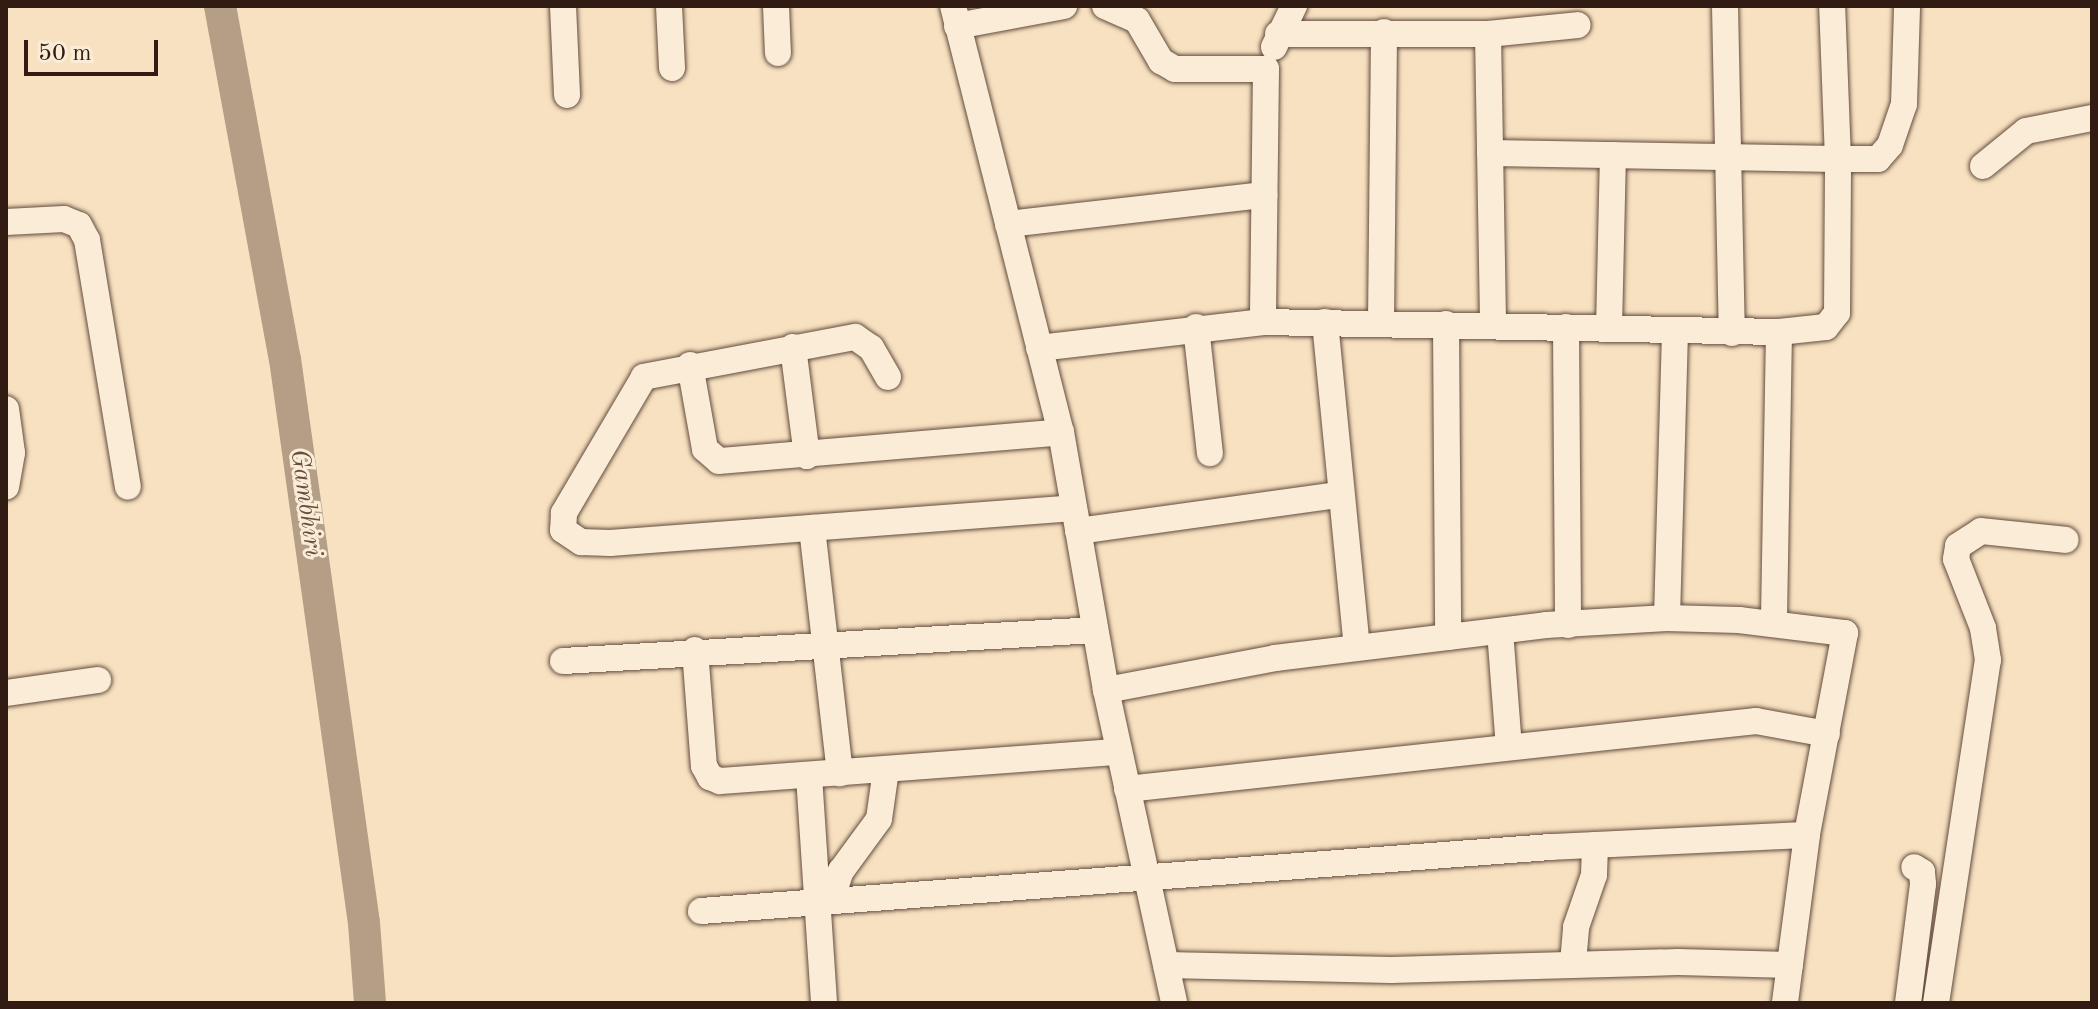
<!DOCTYPE html>
<html>
<head>
<meta charset="utf-8">
<style>
	body { margin:0 }
	#map { position:relative; width:2098px; height:1009px; overflow:hidden; background:#f7e1c0; font-family:"Old Standard TT",serif }
	div>[style] { position:absolute }
	.river>* { height:32px; margin:-16px; padding:0 16px; transform-origin:16px; border-radius:16px; background:#b49e85 }
	.roads { filter:drop-shadow(0 0 2px #634c3e) drop-shadow(0 0 2px #634c3e) }
	.minor>* { height:26px; margin:-13px; padding:0 13px; transform-origin:13px; border-radius:13px; background:#faecd6 }
	span { translate:-50% -50%; white-space:nowrap; text-align:center; line-height:1.15; -webkit-text-stroke:6px #faecd6; paint-order:stroke }
	.water-label { font-size:26px; color:#664f40; font-style:italic }
	.frame { position:absolute; inset:0; border:8px solid #321b12; pointer-events:none }
	.scale { position:absolute; left:24px; top:40px; width:134px; height:36px; box-sizing:border-box; border:4px solid #321b12; border-top:0; padding-left:10px; font-size:24px; line-height:28px; white-space:nowrap; color:#321b12; -webkit-text-stroke:6px #faecd6; paint-order:stroke }
</style>
</head>
<body>
<div id="map">
	<div class="river">
		<div style="left:220px;top:6px;width:359px;rotate:79.6deg"></div>
		<div style="left:285px;top:359px;width:570px;rotate:82.03deg"></div>
		<div style="left:364px;top:923px;width:80px;rotate:85.7deg"></div>
	</div>
	<div class="roads">
		<div class="minor">
			<div style="left:563px;top:6px;width:89px;rotate:87.4deg"></div>
			<div style="left:669px;top:6px;width:62px;rotate:87.2deg"></div>
			<div style="left:776px;top:6px;width:47px;rotate:87.6deg"></div>
			<div style="left:953px;top:6px;width:439px;rotate:75.8deg"></div>
			<div style="left:1061px;top:432px;width:262px;rotate:80.1deg"></div>
			<div style="left:1106px;top:690px;width:320px;rotate:77.7deg"></div>
			<div style="left:1105px;top:6px;width:35px;rotate:24deg"></div>
			<div style="left:1137px;top:20px;width:48px;rotate:59.7deg"></div>
			<div style="left:1161px;top:61px;width:16px;rotate:30deg"></div>
			<div style="left:1175px;top:69px;width:91px"></div>
			<div style="left:1266px;top:69px;width:253px;rotate:90.7deg"></div>
			<div style="left:1263px;top:322px;width:516px;rotate:1.11deg"></div>
			<div style="left:1779px;top:332px;width:292px;rotate:91deg"></div>
			<div style="left:1725px;top:6px;width:327px;rotate:88.8deg"></div>
			<div style="left:957px;top:26px;width:109px;rotate:-10.6deg"></div>
			<div style="left:1278px;top:34px;width:210px"></div>
			<div style="left:1488px;top:34px;width:90px;rotate:-5.7deg"></div>
			<div style="left:1488px;top:34px;width:291px;rotate:89deg"></div>
			<div style="left:1274px;top:47px;width:46px;rotate:-64deg"></div>
			<div style="left:1490px;top:153px;width:348px;rotate:1deg"></div>
			<div style="left:1838px;top:159px;width:153px;rotate:-92.2deg"></div>
			<div style="left:1983px;top:166px;width:55px;rotate:-39.1deg"></div>
			<div style="left:2026px;top:131px;width:67px;rotate:-11.1deg"></div>
			<div style="left:6px;top:222px;width:58px;rotate:-3deg"></div>
			<div style="left:64px;top:219px;width:16px;rotate:22deg"></div>
			<div style="left:79px;top:225px;width:17px;rotate:62deg"></div>
			<div style="left:87px;top:240px;width:250px;rotate:80.6deg"></div>
			<div style="left:1008px;top:224px;width:258px;rotate:-6.5deg"></div>
			<div style="left:1325px;top:322px;width:327px;rotate:84.4deg"></div>
			<div style="left:1381px;top:322px;width:290px;rotate:-89.4deg"></div>
			<div style="left:1446px;top:324px;width:313px;rotate:89.6deg"></div>
			<div style="left:1196px;top:327px;width:127px;rotate:83.7deg"></div>
			<div style="left:1566px;top:327px;width:298px;rotate:89.6deg"></div>
			<div style="left:1609px;top:329px;width:174px;rotate:-88.7deg"></div>
			<div style="left:1779px;top:332px;width:47px;rotate:-6.1deg"></div>
			<div style="left:1826px;top:327px;width:18px;rotate:-52deg"></div>
			<div style="left:1837px;top:313px;width:154px;rotate:-89.6deg"></div>
			<div style="left:1838px;top:159px;width:40px"></div>
			<div style="left:1878px;top:159px;width:18px;rotate:-49deg"></div>
			<div style="left:1890px;top:145px;width:43px;rotate:-71.1deg"></div>
			<div style="left:1904px;top:104px;width:98px;rotate:-88.2deg"></div>
			<div style="left:793px;top:347px;width:110px;rotate:82.7deg"></div>
			<div style="left:1039px;top:348px;width:226px;rotate:-6.6deg"></div>
			<div style="left:690px;top:365px;width:85px;rotate:79.9deg"></div>
			<div style="left:705px;top:449px;width:18px;rotate:41deg"></div>
			<div style="left:719px;top:461px;width:343px;rotate:-4.8deg"></div>
			<div style="left:888px;top:377px;width:34px;rotate:-120deg"></div>
			<div style="left:871px;top:348px;width:19px;rotate:-145deg"></div>
			<div style="left:855px;top:337px;width:215px;rotate:169.3deg"></div>
			<div style="left:644px;top:377px;width:158px;rotate:120.5deg"></div>
			<div style="left:564px;top:513px;width:17px;rotate:93deg"></div>
			<div style="left:563px;top:530px;width:22px;rotate:34deg"></div>
			<div style="left:581px;top:542px;width:29px;rotate:2deg"></div>
			<div style="left:610px;top:543px;width:465px;rotate:-4.3deg"></div>
			<div style="left:6px;top:409px;width:44px;rotate:82.2deg"></div>
			<div style="left:12px;top:453px;width:34px;rotate:100deg"></div>
			<div style="left:812px;top:528px;width:247px;rotate:83.5deg"></div>
			<div style="left:1078px;top:531px;width:263px;rotate:-7.9deg"></div>
			<div style="left:1667px;top:618px;width:287px;rotate:-88.4deg"></div>
			<div style="left:1500px;top:631px;width:116px;rotate:85.6deg"></div>
			<div style="left:695px;top:650px;width:116px;rotate:85.6deg"></div>
			<div style="left:704px;top:766px;width:13px;rotate:61deg"></div>
			<div style="left:710px;top:777px;width:11px;rotate:22deg"></div>
			<div style="left:720px;top:781px;width:400px;rotate:-4.2deg"></div>
			<div style="left:563px;top:661px;width:533px;rotate:-3.33deg"></div>
			<div style="left:1106px;top:690px;width:172px;rotate:-10.7deg"></div>
			<div style="left:1275px;top:658px;width:273px;rotate:-6.9deg"></div>
			<div style="left:1546px;top:625px;width:121px;rotate:-3.3deg"></div>
			<div style="left:1667px;top:618px;width:72px;rotate:1.6deg"></div>
			<div style="left:1739px;top:620px;width:107px;rotate:7deg"></div>
			<div style="left:1845px;top:633px;width:206px;rotate:100.7deg"></div>
			<div style="left:1807px;top:835px;width:169px;rotate:97.5deg"></div>
			<div style="left:6px;top:693px;width:93px;rotate:-8deg"></div>
			<div style="left:809px;top:776px;width:227px;rotate:86.2deg"></div>
			<div style="left:1127px;top:789px;width:633px;rotate:-6.17deg"></div>
			<div style="left:1756px;top:721px;width:72px;rotate:10.4deg"></div>
			<div style="left:831px;top:901px;width:32px;rotate:-72deg"></div>
			<div style="left:841px;top:871px;width:64px;rotate:-53.8deg"></div>
			<div style="left:879px;top:819px;width:49px;rotate:-81.9deg"></div>
			<div style="left:701px;top:911px;width:852px;rotate:-4.31deg"></div>
			<div style="left:1551px;top:847px;width:256px;rotate:-2.7deg"></div>
			<div style="left:1573px;top:963px;width:36px;rotate:-85deg"></div>
			<div style="left:1576px;top:927px;width:55px;rotate:-70.9deg"></div>
			<div style="left:1594px;top:875px;width:30px;rotate:-88deg"></div>
			<div style="left:1166px;top:965px;width:225px;rotate:1.3deg"></div>
			<div style="left:1391px;top:970px;width:287px;rotate:-1.6deg"></div>
			<div style="left:1678px;top:962px;width:112px;rotate:1.5deg"></div>
			<div style="left:1908px;top:1003px;width:120px;rotate:-82.8deg"></div>
			<div style="left:1923px;top:884px;width:12px;rotate:-95deg"></div>
			<div style="left:1922px;top:872px;width:9px;rotate:-148deg"></div>
			<div style="left:1936px;top:1003px;width:347px;rotate:-81.4deg"></div>
			<div style="left:1988px;top:660px;width:32px;rotate:-99deg"></div>
			<div style="left:1983px;top:628px;width:74px;rotate:-111.4deg"></div>
			<div style="left:1956px;top:559px;width:13px;rotate:-81deg"></div>
			<div style="left:1958px;top:546px;width:27px;rotate:-33deg"></div>
			<div style="left:1981px;top:531px;width:85px;rotate:6deg"></div>
		</div>
	</div>
	<div class="water-label">
		<span style="left:305px;top:503px;rotate:82deg">Gambhiri</span>
	</div>
	<div class="frame"></div>
	<div class="scale">50 m</div>
</div>
</body>
</html>
